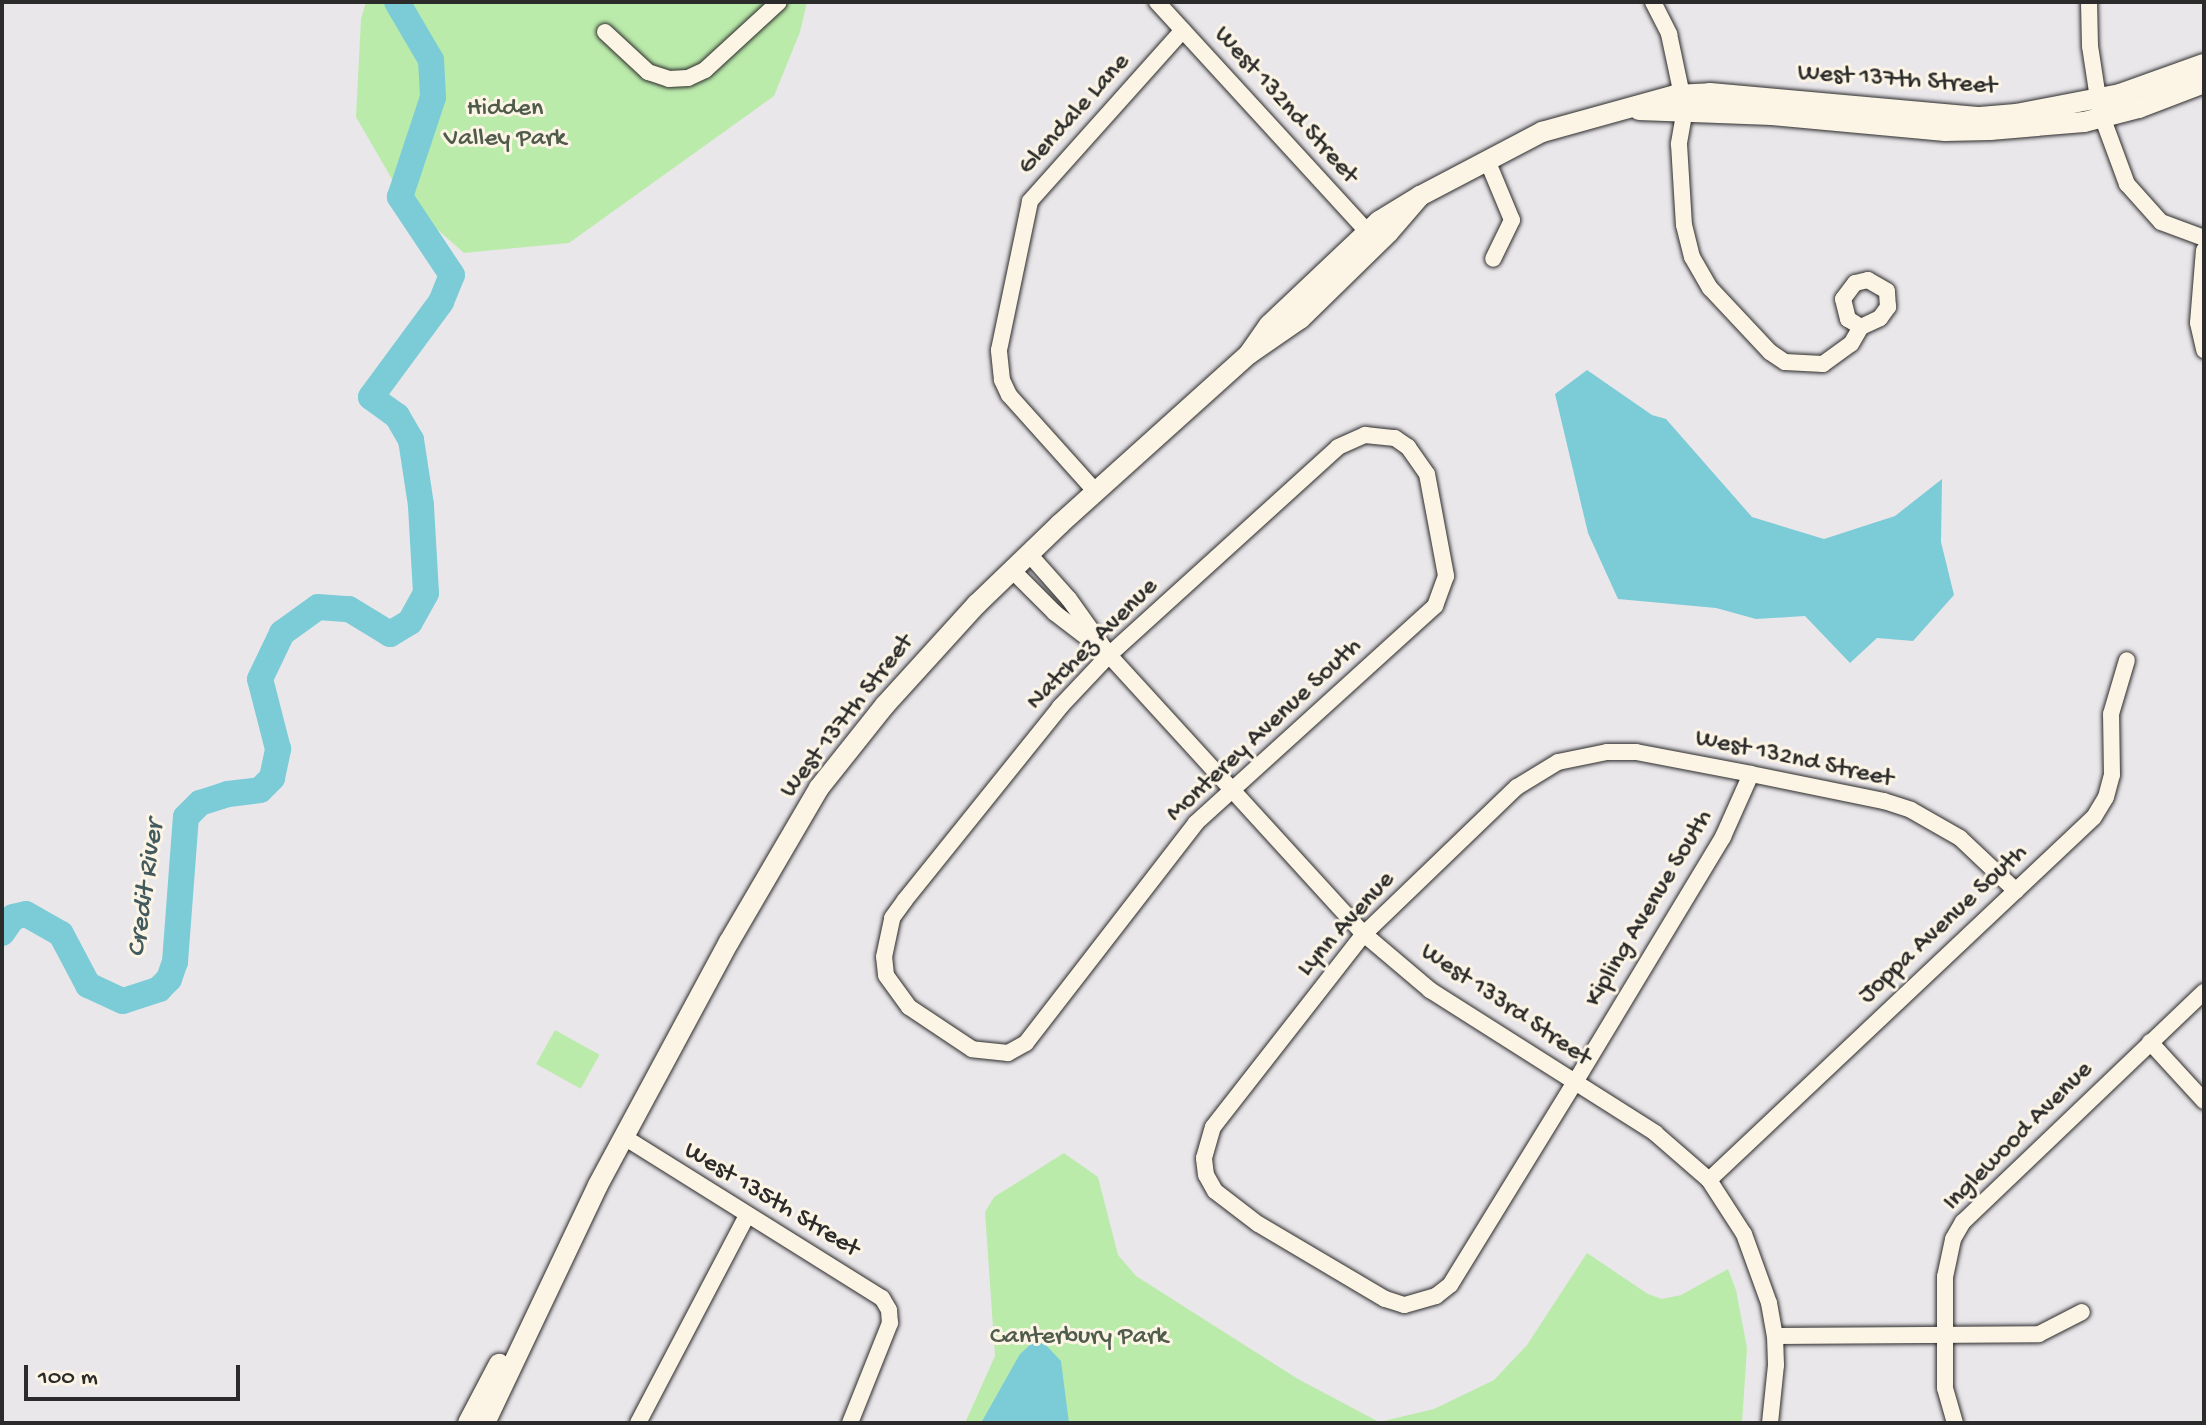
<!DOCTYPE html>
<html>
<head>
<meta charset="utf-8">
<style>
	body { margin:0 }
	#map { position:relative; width:2206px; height:1425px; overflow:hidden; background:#eae7eb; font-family:"Gochi Hand",sans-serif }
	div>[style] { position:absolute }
	.green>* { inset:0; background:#bbebab; transform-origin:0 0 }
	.water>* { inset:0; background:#7cccd7 }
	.river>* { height:26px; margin:-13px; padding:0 13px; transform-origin:13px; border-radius:13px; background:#7cccd7 }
	.roads { filter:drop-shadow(0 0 2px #2b2b2b) drop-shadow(0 0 2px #2b2b2b) }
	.minor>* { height:16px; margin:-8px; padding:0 8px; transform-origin:8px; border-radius:8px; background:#fcf5e5 }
	.major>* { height:20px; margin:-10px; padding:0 10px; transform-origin:10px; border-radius:10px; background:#fcf5e5 }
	span { translate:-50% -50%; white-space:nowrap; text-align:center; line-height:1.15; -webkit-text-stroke:6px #fcf5e5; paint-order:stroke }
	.street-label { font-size:26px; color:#2b2b2b }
	.park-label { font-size:26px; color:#4f5b4b }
	.water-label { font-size:28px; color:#435b5f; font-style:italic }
	.frame { position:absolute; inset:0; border:4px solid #2b2b2b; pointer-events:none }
	.scale { position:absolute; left:24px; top:1365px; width:216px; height:36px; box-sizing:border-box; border:4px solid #2b2b2b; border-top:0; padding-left:10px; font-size:24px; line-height:28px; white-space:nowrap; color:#2b2b2b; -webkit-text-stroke:6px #fcf5e5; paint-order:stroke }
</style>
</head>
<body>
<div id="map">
	<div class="green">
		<div style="clip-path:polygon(366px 2px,807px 2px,800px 32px,774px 96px,569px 243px,464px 253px,404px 200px,356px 117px,361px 19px)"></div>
		<div style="left:555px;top:1030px;width:51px;height:39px;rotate:29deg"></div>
		<div style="clip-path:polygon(1064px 1153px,1098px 1177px,1118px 1255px,1136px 1276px,1298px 1379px,1379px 1422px,1434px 1409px,1494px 1380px,1527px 1345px,1587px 1253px,1648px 1294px,1662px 1299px,1681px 1295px,1728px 1269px,1736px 1290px,1747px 1348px,1742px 1423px,965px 1423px,995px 1356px,985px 1212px,994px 1197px)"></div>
	</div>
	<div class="water">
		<div style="clip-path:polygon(1587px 370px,1652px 415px,1666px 419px,1752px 517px,1824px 539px,1895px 516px,1942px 479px,1941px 542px,1954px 595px,1913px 641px,1877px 638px,1850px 663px,1805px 616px,1756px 619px,1716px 608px,1618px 599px,1588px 533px,1555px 394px)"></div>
		<div style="clip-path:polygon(1042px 1341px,1061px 1361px,1069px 1423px,981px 1423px,1020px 1354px,1032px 1343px)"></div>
	</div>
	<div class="river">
		<div style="left:2px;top:933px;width:19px;rotate:-55deg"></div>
		<div style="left:13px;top:917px;width:13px;rotate:-13deg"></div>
		<div style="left:26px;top:914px;width:40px;rotate:29.7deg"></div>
		<div style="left:61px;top:934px;width:58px;rotate:62.1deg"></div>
		<div style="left:88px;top:985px;width:38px;rotate:25deg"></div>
		<div style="left:123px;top:1001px;width:38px;rotate:-18deg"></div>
		<div style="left:159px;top:989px;width:14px;rotate:-45deg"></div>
		<div style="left:169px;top:979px;width:18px;rotate:-71deg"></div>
		<div style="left:175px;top:962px;width:145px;rotate:-85.7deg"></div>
		<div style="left:186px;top:817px;width:20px;rotate:-45deg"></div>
		<div style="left:200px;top:803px;width:29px;rotate:-18deg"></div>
		<div style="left:228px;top:794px;width:32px;rotate:-7deg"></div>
		<div style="left:260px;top:790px;width:17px;rotate:-45deg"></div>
		<div style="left:272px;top:778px;width:30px;rotate:-78deg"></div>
		<div style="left:278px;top:749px;width:72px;rotate:-104.4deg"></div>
		<div style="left:260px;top:679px;width:51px;rotate:-64.4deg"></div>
		<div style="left:282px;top:633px;width:44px;rotate:-35.8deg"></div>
		<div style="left:318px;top:607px;width:31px;rotate:4deg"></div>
		<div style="left:349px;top:609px;width:48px;rotate:31.4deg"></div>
		<div style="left:390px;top:634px;width:23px;rotate:-31deg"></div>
		<div style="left:410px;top:622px;width:33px;rotate:-61deg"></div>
		<div style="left:426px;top:593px;width:88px;rotate:-93.3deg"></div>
		<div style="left:421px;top:505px;width:66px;rotate:-98.7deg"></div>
		<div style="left:411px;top:440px;width:28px;rotate:-120deg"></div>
		<div style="left:397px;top:416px;width:32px;rotate:-144deg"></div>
		<div style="left:371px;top:397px;width:118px;rotate:-53.6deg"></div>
		<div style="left:441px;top:302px;width:29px;rotate:-68deg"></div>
		<div style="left:452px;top:275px;width:94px;rotate:-123.7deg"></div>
		<div style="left:400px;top:197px;width:105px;rotate:-71.7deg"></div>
		<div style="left:433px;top:97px;width:37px;rotate:-93deg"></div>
		<div style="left:431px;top:60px;width:67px;rotate:-120.4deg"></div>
	</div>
	<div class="roads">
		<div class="minor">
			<div style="left:1157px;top:2px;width:323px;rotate:47.5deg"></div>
			<div style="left:1653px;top:2px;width:36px;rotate:63deg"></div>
			<div style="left:1669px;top:34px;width:77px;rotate:78deg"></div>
			<div style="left:1685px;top:109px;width:36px;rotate:100deg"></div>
			<div style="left:1679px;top:144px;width:81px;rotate:86.5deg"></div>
			<div style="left:1684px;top:225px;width:33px;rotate:76deg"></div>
			<div style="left:1692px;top:257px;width:36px;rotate:60deg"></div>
			<div style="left:1710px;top:288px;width:88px;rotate:46.8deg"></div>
			<div style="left:1770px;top:352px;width:18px;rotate:34deg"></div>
			<div style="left:1785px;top:362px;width:38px;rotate:3deg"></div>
			<div style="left:1823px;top:364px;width:34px;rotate:-36deg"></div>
			<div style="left:1851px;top:344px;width:20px;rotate:-60deg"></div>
			<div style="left:1861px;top:327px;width:21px;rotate:-25deg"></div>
			<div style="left:1880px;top:318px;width:14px;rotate:-54deg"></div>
			<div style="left:1888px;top:307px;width:16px;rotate:-94deg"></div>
			<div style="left:1887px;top:291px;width:22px;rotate:-150deg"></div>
			<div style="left:1868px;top:280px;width:13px;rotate:167deg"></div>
			<div style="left:1855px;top:283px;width:20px;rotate:127deg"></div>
			<div style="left:1843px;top:299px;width:21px;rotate:76deg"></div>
			<div style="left:1848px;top:319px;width:15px;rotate:32deg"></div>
			<div style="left:2089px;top:2px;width:44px;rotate:88.7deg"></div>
			<div style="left:2090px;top:46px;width:66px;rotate:81.3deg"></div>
			<div style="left:2100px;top:111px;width:78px;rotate:69.7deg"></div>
			<div style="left:2127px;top:184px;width:51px;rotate:48.2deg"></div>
			<div style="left:2161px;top:222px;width:46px;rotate:20.4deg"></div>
			<div style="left:605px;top:32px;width:59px;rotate:42.9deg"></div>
			<div style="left:648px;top:72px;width:22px;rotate:18deg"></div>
			<div style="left:669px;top:79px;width:19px;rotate:-3deg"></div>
			<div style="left:688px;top:78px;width:19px;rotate:-25deg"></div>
			<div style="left:705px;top:70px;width:100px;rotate:-42.6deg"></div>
			<div style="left:1487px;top:160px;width:65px;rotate:67.4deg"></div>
			<div style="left:1512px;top:220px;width:43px;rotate:116deg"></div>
			<div style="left:2204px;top:250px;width:73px;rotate:94.7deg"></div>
			<div style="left:2198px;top:323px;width:28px;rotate:77deg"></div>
			<div style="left:1365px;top:435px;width:30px;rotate:6deg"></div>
			<div style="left:1395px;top:438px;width:16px;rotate:35deg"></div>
			<div style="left:1408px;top:447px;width:33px;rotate:55deg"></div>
			<div style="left:1427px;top:474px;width:104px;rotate:79.4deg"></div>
			<div style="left:1446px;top:576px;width:32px;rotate:110deg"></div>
			<div style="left:1435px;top:606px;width:323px;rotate:137.8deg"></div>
			<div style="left:1196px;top:823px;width:278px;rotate:127.7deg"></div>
			<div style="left:1026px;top:1043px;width:21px;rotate:151deg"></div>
			<div style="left:1008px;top:1053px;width:36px;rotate:-174deg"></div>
			<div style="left:972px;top:1049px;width:76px;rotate:-146.3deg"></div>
			<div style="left:909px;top:1007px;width:39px;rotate:-126deg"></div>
			<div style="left:886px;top:975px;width:18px;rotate:-96deg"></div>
			<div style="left:884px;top:957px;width:40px;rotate:-78deg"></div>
			<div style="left:892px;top:918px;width:22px;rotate:-54deg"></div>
			<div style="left:905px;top:900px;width:248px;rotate:-51.2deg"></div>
			<div style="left:1060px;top:707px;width:71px;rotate:-46.7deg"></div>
			<div style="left:1109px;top:655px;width:309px;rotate:-42.2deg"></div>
			<div style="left:1338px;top:447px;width:30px;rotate:-24deg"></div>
			<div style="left:1096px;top:492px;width:130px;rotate:-131.9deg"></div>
			<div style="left:1009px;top:395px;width:17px;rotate:-115deg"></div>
			<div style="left:1002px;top:380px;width:30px;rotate:-96deg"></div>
			<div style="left:999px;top:350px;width:152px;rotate:-78.2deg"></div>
			<div style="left:1030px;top:201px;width:229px;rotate:-48.2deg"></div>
			<div style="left:1029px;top:554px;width:60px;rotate:48.4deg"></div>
			<div style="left:1069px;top:599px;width:69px;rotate:54.5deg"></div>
			<div style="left:1109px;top:655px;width:378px;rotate:47.6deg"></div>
			<div style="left:1364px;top:934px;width:87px;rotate:40.3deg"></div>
			<div style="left:1430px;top:990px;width:267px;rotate:32.4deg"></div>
			<div style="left:1655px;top:1133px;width:72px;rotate:41deg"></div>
			<div style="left:1709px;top:1180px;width:64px;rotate:57.1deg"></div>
			<div style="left:1744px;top:1234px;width:73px;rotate:70.1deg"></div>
			<div style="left:1769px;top:1303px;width:34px;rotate:80deg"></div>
			<div style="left:1775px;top:1336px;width:29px;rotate:88deg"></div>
			<div style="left:1776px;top:1365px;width:58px;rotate:95.9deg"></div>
			<div style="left:1012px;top:570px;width:61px;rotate:45deg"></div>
			<div style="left:1055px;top:613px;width:49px;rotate:37.6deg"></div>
			<div style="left:1751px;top:774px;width:69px;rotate:114deg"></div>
			<div style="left:1723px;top:837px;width:286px;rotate:121.1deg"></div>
			<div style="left:1575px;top:1082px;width:238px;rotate:121.6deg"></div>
			<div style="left:1450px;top:1285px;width:18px;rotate:142deg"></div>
			<div style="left:1436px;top:1296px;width:33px;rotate:164deg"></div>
			<div style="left:1404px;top:1305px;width:20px;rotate:-162deg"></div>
			<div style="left:1385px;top:1299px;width:147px;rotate:-149.4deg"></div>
			<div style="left:1258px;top:1224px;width:54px;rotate:-142.5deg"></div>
			<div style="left:1215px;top:1191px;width:18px;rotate:-119deg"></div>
			<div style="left:1206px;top:1175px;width:17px;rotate:-97deg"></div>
			<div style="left:1204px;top:1158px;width:32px;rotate:-74deg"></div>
			<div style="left:1213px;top:1127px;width:245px;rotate:-52deg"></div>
			<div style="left:1364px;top:934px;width:212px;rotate:-43.9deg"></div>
			<div style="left:1517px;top:787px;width:48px;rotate:-31.4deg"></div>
			<div style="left:1558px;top:762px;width:50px;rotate:-11.5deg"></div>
			<div style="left:1607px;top:752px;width:29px"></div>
			<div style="left:1636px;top:752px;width:117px;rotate:10.8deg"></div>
			<div style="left:1751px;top:774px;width:136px;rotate:11.5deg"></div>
			<div style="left:1884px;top:801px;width:28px;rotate:18deg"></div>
			<div style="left:1911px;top:810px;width:56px;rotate:29.7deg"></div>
			<div style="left:1960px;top:838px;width:77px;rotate:43.4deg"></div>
			<div style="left:2150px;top:1042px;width:80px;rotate:47.5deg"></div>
			<div style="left:624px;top:1137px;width:304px;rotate:32deg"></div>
			<div style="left:882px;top:1298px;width:14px;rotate:60deg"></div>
			<div style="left:889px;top:1310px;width:13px;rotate:86deg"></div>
			<div style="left:890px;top:1323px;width:108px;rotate:111.8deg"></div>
			<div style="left:1709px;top:1180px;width:529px;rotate:-43.32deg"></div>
			<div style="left:2094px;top:817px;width:23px;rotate:-59deg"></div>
			<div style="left:2106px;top:797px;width:23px;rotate:-75deg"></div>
			<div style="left:2112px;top:775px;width:61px;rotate:-90.9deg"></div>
			<div style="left:2111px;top:714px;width:56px;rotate:-73.5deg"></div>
			<div style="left:1775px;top:1336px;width:264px;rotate:-0.4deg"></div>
			<div style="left:2039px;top:1334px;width:48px;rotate:-27.1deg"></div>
			<div style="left:638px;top:1423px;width:235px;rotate:-62.3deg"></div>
			<div style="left:1955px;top:1423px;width:36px;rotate:-106deg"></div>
			<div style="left:1945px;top:1388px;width:111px;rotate:-90deg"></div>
			<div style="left:1945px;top:1277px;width:39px;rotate:-78deg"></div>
			<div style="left:1953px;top:1239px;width:20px;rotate:-60deg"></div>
			<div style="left:1963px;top:1222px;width:333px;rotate:-43.7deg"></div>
		</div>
		<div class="major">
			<div style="left:1639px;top:110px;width:133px;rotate:2.2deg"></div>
			<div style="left:1772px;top:115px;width:174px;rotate:5.3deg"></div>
			<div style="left:1945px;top:131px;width:45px;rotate:-1.3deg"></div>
			<div style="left:1990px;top:130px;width:94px;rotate:-4.9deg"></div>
			<div style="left:2084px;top:122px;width:57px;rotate:-14.3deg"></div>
			<div style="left:2139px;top:108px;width:70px;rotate:-21deg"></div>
			<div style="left:1420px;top:196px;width:138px;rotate:-27.7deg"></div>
			<div style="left:1542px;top:132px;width:138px;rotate:-15.5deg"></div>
			<div style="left:1675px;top:95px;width:35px;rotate:-3deg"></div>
			<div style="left:1710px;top:93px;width:271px;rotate:5.1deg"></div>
			<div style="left:1980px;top:117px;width:36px;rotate:-5deg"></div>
			<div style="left:2016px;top:114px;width:106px;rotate:-10.9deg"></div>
			<div style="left:2120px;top:94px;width:89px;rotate:-19.7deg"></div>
			<div style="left:468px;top:1423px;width:67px;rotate:-62.3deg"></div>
			<div style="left:485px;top:1423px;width:263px;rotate:-64.6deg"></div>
			<div style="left:598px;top:1185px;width:276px;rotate:-61.7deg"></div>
			<div style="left:729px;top:942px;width:178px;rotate:-59.7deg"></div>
			<div style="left:819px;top:788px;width:106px;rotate:-51.5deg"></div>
			<div style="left:885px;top:705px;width:137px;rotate:-47.7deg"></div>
			<div style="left:977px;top:604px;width:115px;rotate:-43.9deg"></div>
			<div style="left:1060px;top:524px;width:254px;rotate:-42deg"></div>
			<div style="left:1249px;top:354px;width:62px;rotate:-34.5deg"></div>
			<div style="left:1300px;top:319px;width:124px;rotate:-44.3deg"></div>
			<div style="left:1389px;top:232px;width:48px;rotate:-49.3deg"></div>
			<div style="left:1420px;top:196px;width:48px;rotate:148.6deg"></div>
			<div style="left:1379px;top:221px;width:151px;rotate:136.6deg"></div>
			<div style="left:1269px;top:325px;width:35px;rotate:125deg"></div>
		</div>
	</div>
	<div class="street-label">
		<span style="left:1897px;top:81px;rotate:4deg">West 137th Street</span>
		<span style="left:1285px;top:106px;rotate:48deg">West 132nd Street</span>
		<span style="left:1075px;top:115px;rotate:-48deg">Glendale Lane</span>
		<span style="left:1093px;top:645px;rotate:-45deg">Natchez Avenue</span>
		<span style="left:848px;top:717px;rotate:-52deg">West 137th Street</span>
		<span style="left:1265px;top:731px;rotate:-43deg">Monterey Avenue South</span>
		<span style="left:1794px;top:760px;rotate:12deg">West 132nd Street</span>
		<span style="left:1650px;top:909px;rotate:-59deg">Kipling Avenue South</span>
		<span style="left:1347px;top:925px;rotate:-48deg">Lynn Avenue</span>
		<span style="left:1944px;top:925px;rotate:-43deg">Joppa Avenue South</span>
		<span style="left:1505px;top:1006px;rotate:34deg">West 133rd Street</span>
		<span style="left:2019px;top:1137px;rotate:-45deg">Inglewood Avenue</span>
		<span style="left:771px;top:1201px;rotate:31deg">West 135th Street</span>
	</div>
	<div class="park-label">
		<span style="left:505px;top:125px">Hidden<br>Valley Park</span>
		<span style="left:1079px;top:1338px">Canterbury Park</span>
	</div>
	<div class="water-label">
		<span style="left:147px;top:889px;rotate:-82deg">Credit River</span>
	</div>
	<div class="frame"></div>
	<div class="scale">100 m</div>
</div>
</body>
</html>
